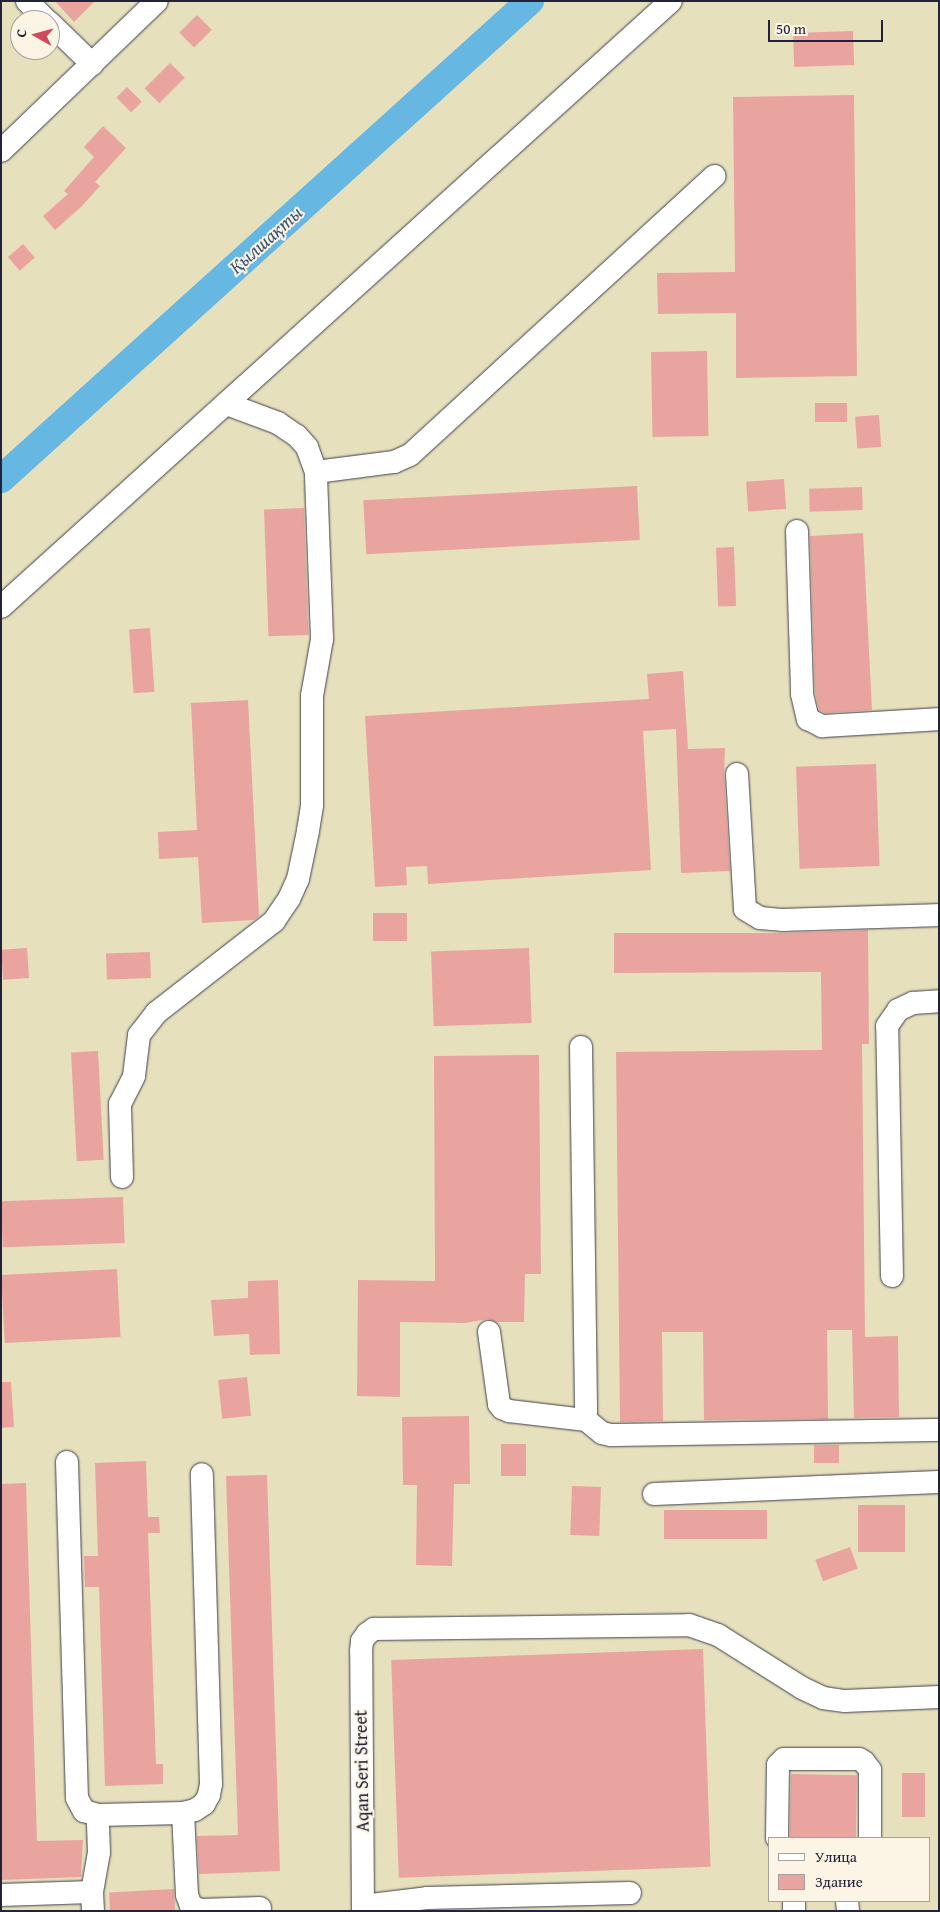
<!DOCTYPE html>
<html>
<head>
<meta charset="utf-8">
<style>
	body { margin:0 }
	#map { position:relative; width:940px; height:1912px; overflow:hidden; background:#e6e0bc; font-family:"Gentium Book Plus",serif }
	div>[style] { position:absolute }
	.river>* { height:28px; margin:-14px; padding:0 14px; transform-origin:14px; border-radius:14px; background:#66b7e1 }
	.building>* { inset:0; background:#eaa4a0; transform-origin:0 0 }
	.roads { filter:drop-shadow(0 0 1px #3f3e4e) drop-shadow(0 0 1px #3f3e4e) }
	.minor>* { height:22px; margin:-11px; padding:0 11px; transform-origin:11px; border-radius:11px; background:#fff }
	span { translate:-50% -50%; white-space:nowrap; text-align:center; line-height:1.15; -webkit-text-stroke:4px #fcf5e5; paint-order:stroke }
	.street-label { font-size:18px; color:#22223b }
	.water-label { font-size:19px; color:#3a5675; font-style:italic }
	.frame { position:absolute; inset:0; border:2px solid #22223b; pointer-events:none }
	.legend { position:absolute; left:768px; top:1837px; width:162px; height:65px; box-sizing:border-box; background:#fcf5e5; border:1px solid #a5a1a1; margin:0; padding:6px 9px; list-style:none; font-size:15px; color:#22223b }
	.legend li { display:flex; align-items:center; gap:10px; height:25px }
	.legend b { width:25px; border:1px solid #a5a1a1 }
	.north { position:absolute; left:10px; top:10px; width:50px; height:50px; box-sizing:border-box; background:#fcf5e5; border:1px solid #a5a1a1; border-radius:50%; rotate:277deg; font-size:14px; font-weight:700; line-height:20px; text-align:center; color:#22223b }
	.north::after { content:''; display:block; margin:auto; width:18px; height:22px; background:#d1495b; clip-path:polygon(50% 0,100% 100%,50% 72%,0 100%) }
	.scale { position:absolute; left:768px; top:20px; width:115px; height:22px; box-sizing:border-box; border:2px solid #22223b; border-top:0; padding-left:6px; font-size:15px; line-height:18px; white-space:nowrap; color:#22223b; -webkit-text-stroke:4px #fcf5e5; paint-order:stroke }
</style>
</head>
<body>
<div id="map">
	<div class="river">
		<div style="left:1px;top:479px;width:713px;rotate:-42.1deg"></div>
	</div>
	<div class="building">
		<div style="clip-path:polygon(55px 1px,95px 1px,74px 22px)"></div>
		<div style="left:197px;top:15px;width:21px;height:25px;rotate:45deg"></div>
		<div style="left:853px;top:31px;width:34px;height:60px;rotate:88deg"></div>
		<div style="left:170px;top:63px;width:21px;height:36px;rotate:45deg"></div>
		<div style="left:127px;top:87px;width:21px;height:15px;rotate:45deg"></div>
		<div style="clip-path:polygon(854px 95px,857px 376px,736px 378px,736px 313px,658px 314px,657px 273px,735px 272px,733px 97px)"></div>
		<div style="clip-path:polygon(103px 126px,126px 148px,95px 182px,100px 186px,81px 207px,55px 230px,43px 216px,68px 194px,64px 191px,94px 157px,84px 147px)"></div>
		<div style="left:23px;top:244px;width:18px;height:20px;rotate:49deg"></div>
		<div style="left:707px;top:351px;width:85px;height:56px;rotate:89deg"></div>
		<div style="left:847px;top:403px;width:19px;height:32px;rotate:90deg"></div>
		<div style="left:879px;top:415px;width:32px;height:24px;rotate:86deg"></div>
		<div style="left:784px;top:479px;width:30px;height:38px;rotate:86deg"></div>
		<div style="left:637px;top:486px;width:54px;height:274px;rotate:87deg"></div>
		<div style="left:862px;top:487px;width:23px;height:53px;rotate:88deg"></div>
		<div style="left:304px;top:508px;width:127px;height:40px;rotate:88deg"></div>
		<div style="clip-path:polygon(863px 533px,872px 710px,825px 713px,819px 710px,815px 692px,810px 536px)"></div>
		<div style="left:734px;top:547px;width:59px;height:18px;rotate:88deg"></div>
		<div style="left:150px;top:628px;width:64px;height:21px;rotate:86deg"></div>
		<div style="clip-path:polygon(683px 671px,688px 749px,725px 748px,724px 775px,730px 871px,681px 873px,676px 729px,643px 731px,651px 870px,428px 884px,427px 866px,406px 867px,407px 885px,375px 887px,365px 716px,649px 699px,647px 674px)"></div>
		<div style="clip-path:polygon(248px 700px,259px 916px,254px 920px,202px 923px,198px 857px,159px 859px,158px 832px,197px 830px,191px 703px)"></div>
		<div style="left:876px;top:764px;width:102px;height:80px;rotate:88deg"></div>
		<div style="left:373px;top:913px;width:34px;height:28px"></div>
		<div style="clip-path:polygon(868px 930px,869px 1044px,862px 1044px,865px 1337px,898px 1336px,899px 1417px,854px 1418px,852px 1330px,827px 1330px,828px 1419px,704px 1420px,703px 1332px,662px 1332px,663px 1421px,620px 1422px,616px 1052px,822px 1050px,821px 972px,614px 973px,614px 933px,784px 933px)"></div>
		<div style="left:27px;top:948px;width:30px;height:26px;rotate:86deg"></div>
		<div style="left:529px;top:948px;width:75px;height:98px;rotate:88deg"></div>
		<div style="left:150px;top:952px;width:26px;height:44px;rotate:88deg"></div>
		<div style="left:98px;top:1051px;width:109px;height:27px;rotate:87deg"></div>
		<div style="clip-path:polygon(539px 1055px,541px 1274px,525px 1274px,524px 1322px,497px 1322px,488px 1319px,465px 1323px,400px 1322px,400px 1397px,357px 1396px,358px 1280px,435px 1281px,434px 1056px)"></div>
		<div style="left:123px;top:1197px;width:46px;height:122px;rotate:88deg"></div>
		<div style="left:117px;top:1269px;width:68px;height:116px;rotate:87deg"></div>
		<div style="clip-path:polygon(278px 1280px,280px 1354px,250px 1355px,249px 1334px,214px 1336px,211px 1300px,248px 1298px,248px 1281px)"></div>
		<div style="left:247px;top:1377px;width:39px;height:29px;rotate:84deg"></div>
		<div style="clip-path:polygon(1px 1382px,11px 1382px,14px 1427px,1px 1428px)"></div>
		<div style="clip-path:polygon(469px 1416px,470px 1484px,454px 1484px,452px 1566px,416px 1565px,417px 1485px,403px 1485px,402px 1417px)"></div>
		<div style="left:501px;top:1444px;width:25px;height:32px"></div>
		<div style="left:814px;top:1445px;width:25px;height:18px"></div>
		<div style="clip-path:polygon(146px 1461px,148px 1517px,159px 1517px,160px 1533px,148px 1533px,156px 1764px,163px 1764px,163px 1784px,105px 1786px,99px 1587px,85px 1587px,84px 1556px,98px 1556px,95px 1463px)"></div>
		<div style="clip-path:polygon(267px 1475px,280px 1871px,199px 1874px,197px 1836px,238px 1835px,226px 1476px)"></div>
		<div style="clip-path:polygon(26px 1483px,37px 1841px,83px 1840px,81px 1877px,1px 1880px,1px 1484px)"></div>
		<div style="left:572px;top:1486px;width:29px;height:49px;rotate:2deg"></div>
		<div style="left:905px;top:1505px;width:47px;height:47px;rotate:90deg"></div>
		<div style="left:767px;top:1510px;width:29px;height:103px;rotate:90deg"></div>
		<div style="left:850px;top:1547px;width:23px;height:37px;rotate:70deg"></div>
		<div style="left:703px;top:1649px;width:218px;height:312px;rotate:88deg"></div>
		<div style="left:902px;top:1773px;width:23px;height:44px"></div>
		<div style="left:791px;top:1774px;width:66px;height:64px;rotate:1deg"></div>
		<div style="left:174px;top:1889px;width:22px;height:65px;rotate:87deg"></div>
	</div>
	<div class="roads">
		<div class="minor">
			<div style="left:27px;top:1px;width:27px;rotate:45deg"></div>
			<div style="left:50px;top:23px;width:59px;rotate:44.3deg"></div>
			<div style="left:1px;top:151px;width:216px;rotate:-43.9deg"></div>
			<div style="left:316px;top:472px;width:79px;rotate:-7.3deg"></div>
			<div style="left:394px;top:462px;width:17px;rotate:-24deg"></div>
			<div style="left:410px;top:455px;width:413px;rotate:-42.5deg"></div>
			<div style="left:797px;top:531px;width:163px;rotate:88.2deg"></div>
			<div style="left:802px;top:694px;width:26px;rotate:77deg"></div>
			<div style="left:808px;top:719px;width:16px;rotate:27deg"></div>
			<div style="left:822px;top:726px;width:117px;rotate:-3.4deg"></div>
			<div style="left:1px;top:607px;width:903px;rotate:-42.13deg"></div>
			<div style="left:737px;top:774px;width:135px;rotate:86.6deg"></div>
			<div style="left:745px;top:909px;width:17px;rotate:31deg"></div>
			<div style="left:760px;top:918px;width:24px;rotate:5deg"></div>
			<div style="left:784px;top:920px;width:155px;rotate:-1.8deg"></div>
			<div style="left:581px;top:1047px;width:373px;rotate:89.2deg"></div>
			<div style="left:586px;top:1420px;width:21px;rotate:39deg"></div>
			<div style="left:602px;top:1433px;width:9px;rotate:13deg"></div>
			<div style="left:611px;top:1435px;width:328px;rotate:-0.9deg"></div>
			<div style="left:122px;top:1177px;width:73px;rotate:-91.6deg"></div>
			<div style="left:120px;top:1104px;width:31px;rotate:-63deg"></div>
			<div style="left:134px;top:1076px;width:41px;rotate:-83deg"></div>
			<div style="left:139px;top:1035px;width:28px;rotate:-52deg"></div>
			<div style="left:156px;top:1013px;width:150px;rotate:-37.9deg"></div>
			<div style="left:274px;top:921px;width:27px;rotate:-56deg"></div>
			<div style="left:289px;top:899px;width:22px;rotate:-66deg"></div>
			<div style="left:298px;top:879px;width:49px;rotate:-78.2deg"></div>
			<div style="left:308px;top:831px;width:26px;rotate:-81deg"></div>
			<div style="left:312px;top:805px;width:109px;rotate:-90deg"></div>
			<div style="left:312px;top:696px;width:58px;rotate:-80deg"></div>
			<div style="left:322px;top:639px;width:167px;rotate:-92.1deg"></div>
			<div style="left:316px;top:472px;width:27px;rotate:-110deg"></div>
			<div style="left:307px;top:447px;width:15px;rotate:-132deg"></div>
			<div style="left:297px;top:436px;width:23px;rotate:-146deg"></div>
			<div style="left:278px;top:423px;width:54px;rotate:-159.6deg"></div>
			<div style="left:892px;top:1276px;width:250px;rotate:-91.1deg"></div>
			<div style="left:887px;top:1026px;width:19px;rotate:-55deg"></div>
			<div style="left:898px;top:1010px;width:17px;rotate:-25deg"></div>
			<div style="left:913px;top:1003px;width:26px;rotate:-4deg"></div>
			<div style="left:489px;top:1332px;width:73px;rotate:82.1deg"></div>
			<div style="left:499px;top:1404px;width:5px;rotate:53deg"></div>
			<div style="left:502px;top:1408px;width:8px;rotate:23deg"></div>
			<div style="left:509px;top:1411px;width:78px;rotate:6.7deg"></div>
			<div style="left:67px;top:1462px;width:336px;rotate:88.3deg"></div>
			<div style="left:77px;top:1798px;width:15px;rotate:62deg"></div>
			<div style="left:84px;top:1811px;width:15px;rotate:16deg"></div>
			<div style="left:98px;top:1815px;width:85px;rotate:-1.3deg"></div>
			<div style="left:183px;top:1813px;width:12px;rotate:-14deg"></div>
			<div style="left:195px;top:1810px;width:11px;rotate:-34deg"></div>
			<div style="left:204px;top:1804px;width:10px;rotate:-61deg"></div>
			<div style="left:209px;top:1795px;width:11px;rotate:-80deg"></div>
			<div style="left:211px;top:1784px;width:310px;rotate:-91.7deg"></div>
			<div style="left:654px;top:1494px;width:285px;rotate:-2.4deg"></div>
			<div style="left:183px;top:1813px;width:82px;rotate:87.2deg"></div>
			<div style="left:187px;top:1895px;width:12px;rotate:70deg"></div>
			<div style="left:191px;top:1906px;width:11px;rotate:22deg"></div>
			<div style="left:201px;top:1910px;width:59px;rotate:-1.9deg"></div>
			<div style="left:777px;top:1838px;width:73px;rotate:-89.2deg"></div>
			<div style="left:778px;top:1765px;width:8px;rotate:-45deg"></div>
			<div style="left:784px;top:1759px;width:75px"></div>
			<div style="left:859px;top:1759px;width:6px;rotate:31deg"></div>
			<div style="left:864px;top:1762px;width:10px;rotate:53deg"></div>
			<div style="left:870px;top:1770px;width:68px;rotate:90deg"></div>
			<div style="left:92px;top:1892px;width:40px;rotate:-80deg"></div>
			<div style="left:99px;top:1853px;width:38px;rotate:-92deg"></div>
			<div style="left:1px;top:1895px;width:91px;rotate:-1.9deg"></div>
			<div style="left:92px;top:1892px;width:19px;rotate:87deg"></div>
			<div style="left:847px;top:1901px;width:10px;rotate:84deg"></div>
			<div style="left:363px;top:1906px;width:64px;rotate:-7.1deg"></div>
			<div style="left:427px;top:1898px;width:203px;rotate:-1.4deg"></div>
			<div style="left:363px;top:1911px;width:260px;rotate:-90.4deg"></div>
			<div style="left:361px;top:1651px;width:10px;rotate:-84deg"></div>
			<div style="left:362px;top:1641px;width:9px;rotate:-54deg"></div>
			<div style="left:367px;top:1634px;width:9px;rotate:-36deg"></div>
			<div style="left:374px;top:1629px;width:315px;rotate:-0.7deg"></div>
			<div style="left:689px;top:1625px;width:31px;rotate:19deg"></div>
			<div style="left:718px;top:1635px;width:99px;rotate:32.2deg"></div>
			<div style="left:802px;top:1688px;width:23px;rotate:25deg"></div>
			<div style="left:823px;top:1698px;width:22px;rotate:8deg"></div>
			<div style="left:845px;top:1701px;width:94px;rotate:-2.4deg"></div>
			<div style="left:794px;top:1911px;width:10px;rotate:-90deg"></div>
		</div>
	</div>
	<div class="street-label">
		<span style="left:362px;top:1771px;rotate:-91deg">Aqan Seri Street</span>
	</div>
	<div class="water-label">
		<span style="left:266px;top:240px;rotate:-42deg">Қылшақты</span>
	</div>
	<div class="frame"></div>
	<ul class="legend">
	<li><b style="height:6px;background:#fff"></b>Улица</li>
	<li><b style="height:14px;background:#eaa4a0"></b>Здание</li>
	</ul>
	<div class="north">С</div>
	<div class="scale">50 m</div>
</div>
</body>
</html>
